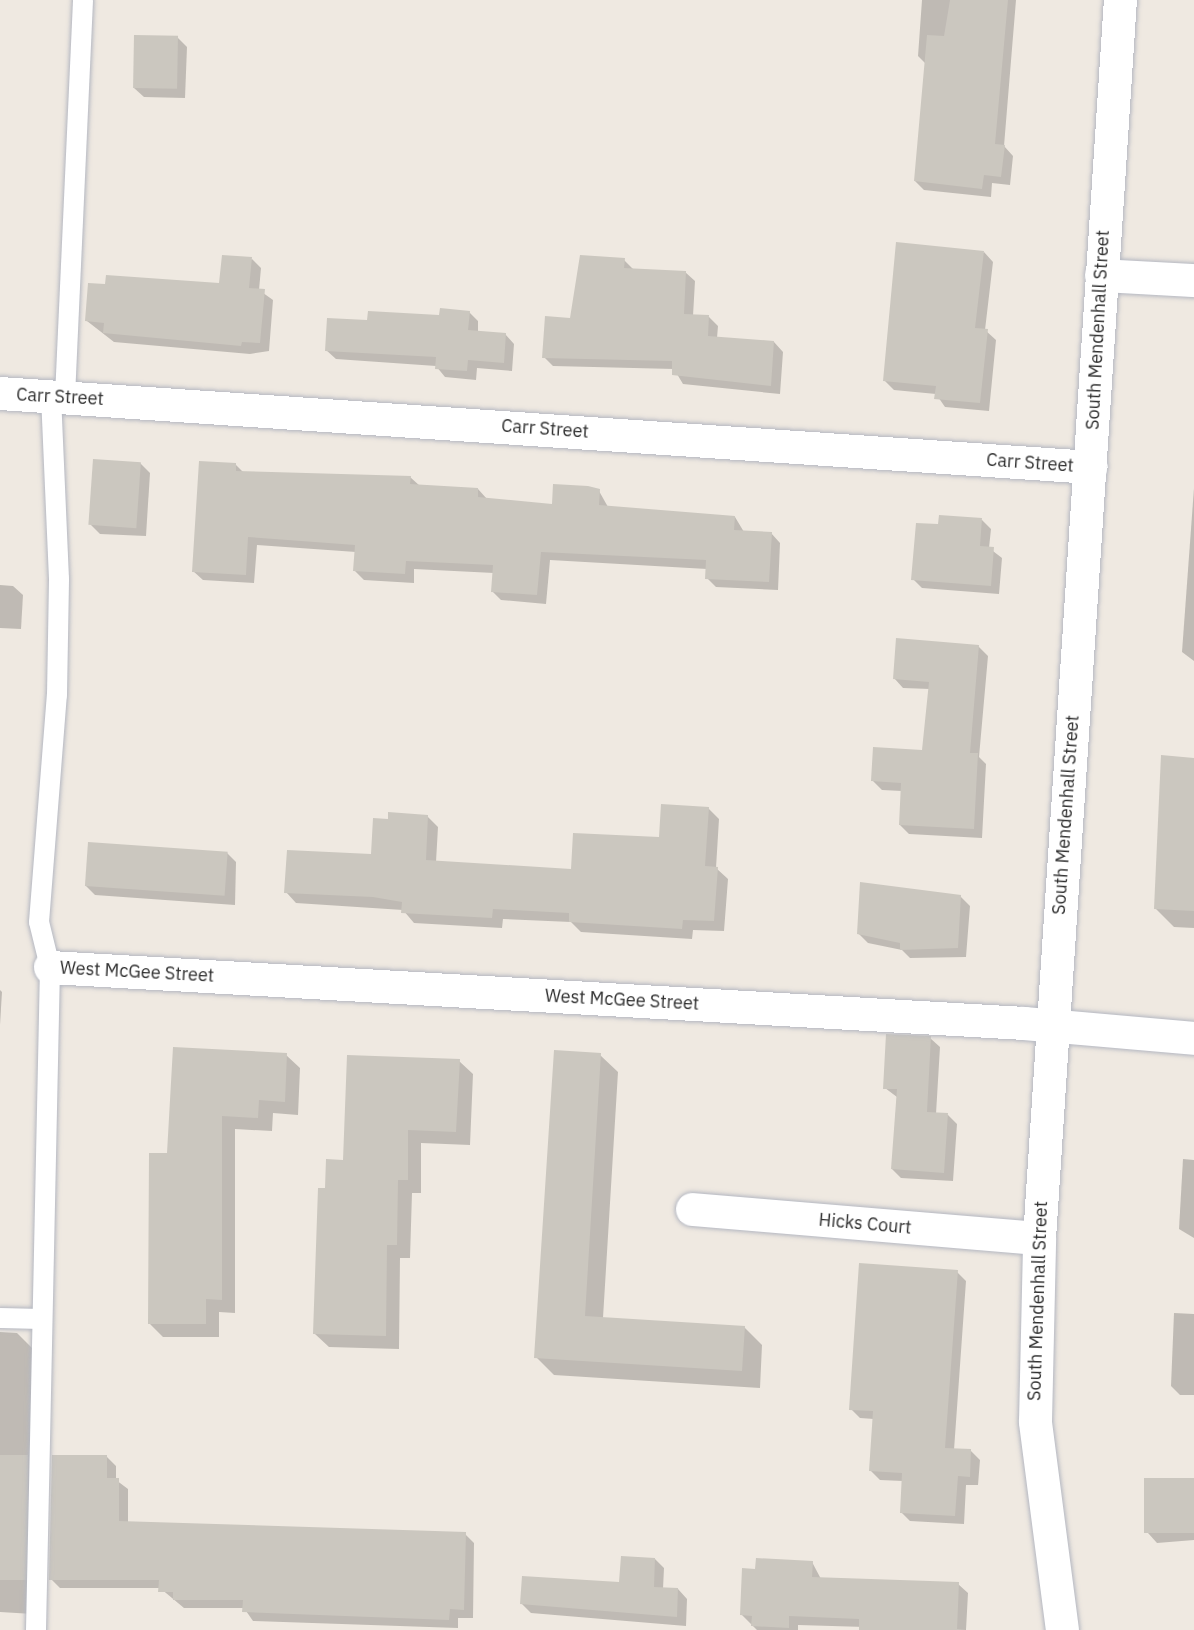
<!DOCTYPE html>
<html>
<head>
<meta charset="utf-8">
<style>
	body { margin:0 }
	#map { position:relative; width:1194px; height:1630px; overflow:hidden; background:#efe9e1; font-family:"IBM Plex Sans",sans-serif }
	div>[style] { position:absolute }
	.shadow>* { inset:0; background:#0003 }
	.building>* { inset:0; background:#cbc7bf; transform-origin:0 0 }
	.roads { filter:drop-shadow(0 0 2px #b4b7c1) drop-shadow(0 0 2px #b4b7c1) }
	.service>* { height:20px; margin:-10px; padding:0 10px; transform-origin:10px; border-radius:10px; background:#fff }
	.minor>* { height:33px; margin:-16.5px; padding:0 16.5px; transform-origin:16.5px; border-radius:16.5px; background:#fff }
	.tertiary>* { height:33px; margin:-16.5px; padding:0 16.5px; transform-origin:16.5px; border-radius:16.5px; background:#fff }
	span { translate:-50% -50%; white-space:nowrap; text-align:center; line-height:1.15; -webkit-text-stroke:5px #fff; paint-order:stroke }
	.street-label { font-size:18px; color:#2e2e2e }
</style>
</head>
<body>
<div id="map">
	<div class="shadow">
		<div style="clip-path:polygon(922px 0,1016px 0,1004px 146px,1013px 156px,1010px 185px,992px 183px,991px 197px,924px 190px,915px 181px,926px 64px,918px 56px)"></div>
		<div style="clip-path:polygon(177px 37px,187px 47px,185px 98px,144px 97px,134px 88px)"></div>
		<div style="clip-path:polygon(984px 252px,993px 262px,985px 330px,996px 340px,989px 411px,945px 407px,936px 394px,894px 390px,885px 381px)"></div>
		<div style="clip-path:polygon(252px 259px,261px 268px,259px 290px,273px 300px,269px 351px,250px 354px,114px 342px,87px 321px,220px 284px)"></div>
		<div style="clip-path:polygon(624px 260px,634px 270px,685px 272px,695px 281px,693px 316px,709px 317px,718px 326px,717px 338px,774px 342px,783px 352px,780px 394px,683px 384px,674px 369px,553px 366px,544px 357px)"></div>
		<div style="clip-path:polygon(469px 312px,478px 321px,478px 332px,505px 334px,514px 344px,512px 371px,477px 368px,476px 380px,445px 377px,436px 366px,336px 359px,326px 350px,369px 322px)"></div>
		<div style="clip-path:polygon(140px 463px,150px 473px,146px 536px,100px 534px,91px 525px)"></div>
		<div style="clip-path:polygon(236px 465px,244px 473px,410px 477px,420px 486px,478px 489px,487px 499px,553px 506px,599px 491px,608px 507px,735px 517px,744px 532px,771px 533px,780px 543px,778px 590px,716px 587px,707px 578px,707px 569px,550px 560px,546px 604px,501px 600px,492px 591px,494px 573px,414px 569px,414px 583px,364px 580px,355px 571px,356px 552px,257px 545px,254px 583px,203px 580px,193px 571px)"></div>
		<div style="clip-path:polygon(1194px 488px,1194px 661px,1182px 652px)"></div>
		<div style="clip-path:polygon(982px 520px,991px 529px,989px 548px,1002px 558px,999px 594px,922px 588px,913px 579px,940px 526px)"></div>
		<div style="clip-path:polygon(0 585px,13px 586px,23px 595px,21px 629px,0 628px)"></div>
		<div style="clip-path:polygon(978px 646px,988px 656px,979px 757px,986px 764px,982px 838px,909px 834px,900px 825px,902px 791px,882px 790px,873px 781px,923px 752px,930px 689px,903px 688px,894px 678px)"></div>
		<div style="clip-path:polygon(1194px 761px,1194px 928px,1174px 927px,1155px 908px)"></div>
		<div style="clip-path:polygon(708px 808px,719px 819px,716px 868px,728px 879px,724px 931px,693px 930px,692px 939px,581px 932px,571px 922px,503px 919px,502px 928px,414px 923px,403px 910px,296px 903px,286px 892px,372px 855px,389px 820px,427px 816px,438px 827px,436px 862px,573px 870px,661px 839px)"></div>
		<div style="clip-path:polygon(227px 853px,236px 862px,235px 905px,95px 895px,86px 886px)"></div>
		<div style="clip-path:polygon(960px 896px,970px 906px,966px 957px,910px 958px,902px 950px,868px 943px,858px 933px)"></div>
		<div style="clip-path:polygon(0 990px,2px 992px,0 1025px)"></div>
		<div style="clip-path:polygon(930px 1038px,940px 1047px,936px 1114px,948px 1115px,957px 1124px,953px 1181px,901px 1178px,892px 1169px,897px 1097px,885px 1088px)"></div>
		<div style="clip-path:polygon(286px 1055px,300px 1068px,298px 1115px,273px 1113px,272px 1131px,235px 1129px,235px 1313px,219px 1312px,219px 1337px,163px 1337px,150px 1324px,168px 1155px)"></div>
		<div style="clip-path:polygon(600px 1055px,618px 1072px,603px 1318px,744px 1327px,762px 1345px,760px 1388px,554px 1375px,536px 1357px)"></div>
		<div style="clip-path:polygon(459px 1061px,473px 1074px,470px 1145px,421px 1143px,421px 1193px,412px 1193px,410px 1258px,400px 1258px,399px 1349px,329px 1347px,315px 1334px,327px 1189px,344px 1161px)"></div>
		<div style="clip-path:polygon(1183px 1159px,1194px 1160px,1194px 1238px,1179px 1229px)"></div>
		<div style="clip-path:polygon(957px 1272px,966px 1281px,954px 1450px,970px 1450px,980px 1460px,978px 1485px,966px 1485px,964px 1524px,910px 1521px,901px 1512px,903px 1481px,880px 1480px,871px 1471px,874px 1419px,860px 1418px,851px 1409px)"></div>
		<div style="clip-path:polygon(1174px 1313px,1194px 1314px,1194px 1395px,1180px 1395px,1171px 1386px)"></div>
		<div style="clip-path:polygon(0 1332px,17px 1333px,33px 1349px,33px 1614px,0 1612px)"></div>
		<div style="clip-path:polygon(107px 1457px,116px 1466px,116px 1480px,128px 1489px,128px 1523px,465px 1534px,474px 1543px,473px 1618px,458px 1618px,458px 1628px,253px 1621px,244px 1608px,184px 1608px,160px 1588px,60px 1588px,51px 1579px)"></div>
		<div style="clip-path:polygon(1194px 1480px,1194px 1540px,1157px 1543px,1148px 1533px)"></div>
		<div style="clip-path:polygon(655px 1559px,664px 1568px,663px 1589px,678px 1589px,687px 1599px,686px 1626px,531px 1613px,522px 1604px,621px 1584px)"></div>
		<div style="clip-path:polygon(812px 1562px,821px 1579px,958px 1584px,968px 1593px,966px 1630px,798px 1625px,798px 1630px,757px 1630px,742px 1615px,756px 1570px)"></div>
	</div>
	<div class="building">
		<div style="clip-path:polygon(950px 0,1008px 0,995px 144px,1005px 145px,1001px 177px,984px 175px,982px 189px,914px 181px,927px 35px,944px 36px)"></div>
		<div style="left:134px;top:35px;width:44px;height:53px;rotate:1deg"></div>
		<div style="clip-path:polygon(896px 242px,984px 251px,975px 328px,988px 329px,980px 403px,934px 399px,936px 386px,883px 381px)"></div>
		<div style="clip-path:polygon(222px 255px,252px 257px,249px 288px,265px 289px,260px 343px,242px 342px,241px 346px,103px 333px,104px 323px,85px 321px,88px 283px,105px 284px,106px 275px,219px 283px)"></div>
		<div style="clip-path:polygon(580px 255px,625px 258px,624px 268px,686px 271px,684px 314px,709px 315px,708px 336px,774px 341px,771px 386px,672px 375px,672px 361px,542px 358px,545px 316px,570px 318px)"></div>
		<div style="clip-path:polygon(440px 308px,470px 311px,468px 330px,506px 333px,504px 363px,468px 360px,467px 371px,435px 369px,436px 357px,325px 351px,327px 318px,367px 320px,368px 311px,439px 315px)"></div>
		<div style="left:93px;top:459px;width:48px;height:66px;rotate:4deg"></div>
		<div style="clip-path:polygon(199px 461px,236px 463px,236px 471px,411px 476px,410px 484px,478px 488px,478px 497px,552px 504px,553px 484px,588px 486px,600px 489px,599px 505px,735px 516px,734px 530px,772px 532px,769px 582px,705px 579px,706px 560px,541px 552px,537px 595px,491px 592px,493px 565px,406px 561px,405px 574px,353px 571px,355px 545px,248px 537px,246px 575px,192px 572px)"></div>
		<div style="clip-path:polygon(939px 515px,982px 518px,980px 546px,994px 547px,991px 586px,911px 580px,916px 523px,938px 524px)"></div>
		<div style="clip-path:polygon(896px 638px,979px 645px,970px 753px,978px 753px,974px 829px,899px 825px,901px 783px,871px 781px,873px 747px,922px 750px,929px 682px,893px 679px)"></div>
		<div style="clip-path:polygon(1161px 755px,1194px 758px,1194px 911px,1154px 909px)"></div>
		<div style="clip-path:polygon(661px 804px,709px 807px,705px 866px,718px 867px,714px 921px,683px 920px,682px 929px,569px 922px,569px 913px,493px 909px,492px 918px,401px 913px,402px 902px,373px 897px,284px 893px,287px 850px,371px 854px,373px 818px,388px 819px,388px 812px,428px 815px,426px 860px,571px 869px,573px 833px,659px 837px)"></div>
		<div style="left:88px;top:842px;width:140px;height:44px;rotate:4deg"></div>
		<div style="clip-path:polygon(860px 882px,961px 895px,958px 948px,900px 950px,900px 943px,857px 934px)"></div>
		<div style="clip-path:polygon(886px 1034px,931px 1036px,927px 1112px,948px 1113px,944px 1173px,891px 1169px,897px 1089px,883px 1089px)"></div>
		<div style="clip-path:polygon(173px 1047px,287px 1053px,285px 1102px,259px 1100px,258px 1118px,222px 1116px,222px 1300px,206px 1299px,206px 1324px,148px 1324px,149px 1153px,167px 1153px)"></div>
		<div style="clip-path:polygon(554px 1050px,601px 1053px,585px 1316px,745px 1326px,742px 1371px,534px 1358px)"></div>
		<div style="clip-path:polygon(347px 1055px,460px 1059px,456px 1132px,408px 1130px,408px 1180px,398px 1180px,397px 1245px,387px 1245px,386px 1336px,313px 1334px,318px 1188px,325px 1188px,326px 1159px,343px 1160px)"></div>
		<div style="clip-path:polygon(859px 1263px,958px 1270px,945px 1448px,971px 1449px,970px 1477px,958px 1476px,955px 1516px,900px 1513px,902px 1473px,869px 1471px,873px 1411px,849px 1410px)"></div>
		<div style="left:0;top:1455px;width:28px;height:125px"></div>
		<div style="clip-path:polygon(52px 1455px,107px 1455px,107px 1478px,119px 1478px,119px 1521px,466px 1532px,464px 1610px,450px 1609px,449px 1620px,242px 1612px,243px 1600px,173px 1600px,173px 1592px,158px 1592px,159px 1580px,49px 1580px)"></div>
		<div style="left:1194px;top:1478px;width:55px;height:50px;rotate:90deg"></div>
		<div style="clip-path:polygon(621px 1556px,655px 1558px,654px 1587px,678px 1588px,677px 1617px,520px 1604px,522px 1576px,619px 1582px)"></div>
		<div style="clip-path:polygon(756px 1558px,813px 1561px,812px 1577px,959px 1582px,957px 1630px,859px 1630px,859px 1619px,789px 1616px,789px 1628px,751px 1626px,752px 1616px,740px 1615px,742px 1568px,755px 1569px)"></div>
	</div>
	<div class="roads">
		<div class="service">
			<div style="left:65px;top:397px;width:397px;rotate:-87.4deg"></div>
			<div style="left:0;top:1318px;width:42px;rotate:1.4deg"></div>
			<div style="left:36px;top:1630px;width:663px;rotate:-88.79deg"></div>
			<div style="left:50px;top:967px;width:46px;rotate:-103.7deg"></div>
			<div style="left:39px;top:922px;width:228px;rotate:-85.5deg"></div>
			<div style="left:57px;top:695px;width:116px;rotate:-89deg"></div>
			<div style="left:59px;top:579px;width:183px;rotate:-92.5deg"></div>
		</div>
		<div class="minor">
			<div style="left:1101px;top:275px;width:93px;rotate:3.1deg"></div>
			<div style="left:0;top:393px;width:1093px;rotate:3.88deg"></div>
			<div style="left:50px;top:967px;width:975px;rotate:3.29deg"></div>
			<div style="left:1023px;top:1023px;width:172px;rotate:5deg"></div>
			<div style="left:692px;top:1209px;width:348px;rotate:4.8deg"></div>
		</div>
		<div class="tertiary">
			<div style="left:1062px;top:1630px;width:211px;rotate:-97.4deg"></div>
			<div style="left:1035px;top:1421px;width:183px;rotate:-88.7deg"></div>
			<div style="left:1039px;top:1238px;width:1241px;rotate:-86.26deg"></div>
		</div>
	</div>
	<div class="street-label">
		<span style="left:1098px;top:330px;rotate:-87deg">South Mendenhall Street</span>
		<span style="left:60px;top:397px;rotate:3deg">Carr Street</span>
		<span style="left:545px;top:429px;rotate:4deg">Carr Street</span>
		<span style="left:1030px;top:463px;rotate:4deg">Carr Street</span>
		<span style="left:1066px;top:815px;rotate:-86deg">South Mendenhall Street</span>
		<span style="left:137px;top:972px;rotate:3deg">West McGee Street</span>
		<span style="left:622px;top:1000px;rotate:3deg">West McGee Street</span>
		<span style="left:865px;top:1224px;rotate:5deg">Hicks Court</span>
		<span style="left:1038px;top:1301px;rotate:-88deg">South Mendenhall Street</span>
	</div>
</div>
</body>
</html>
